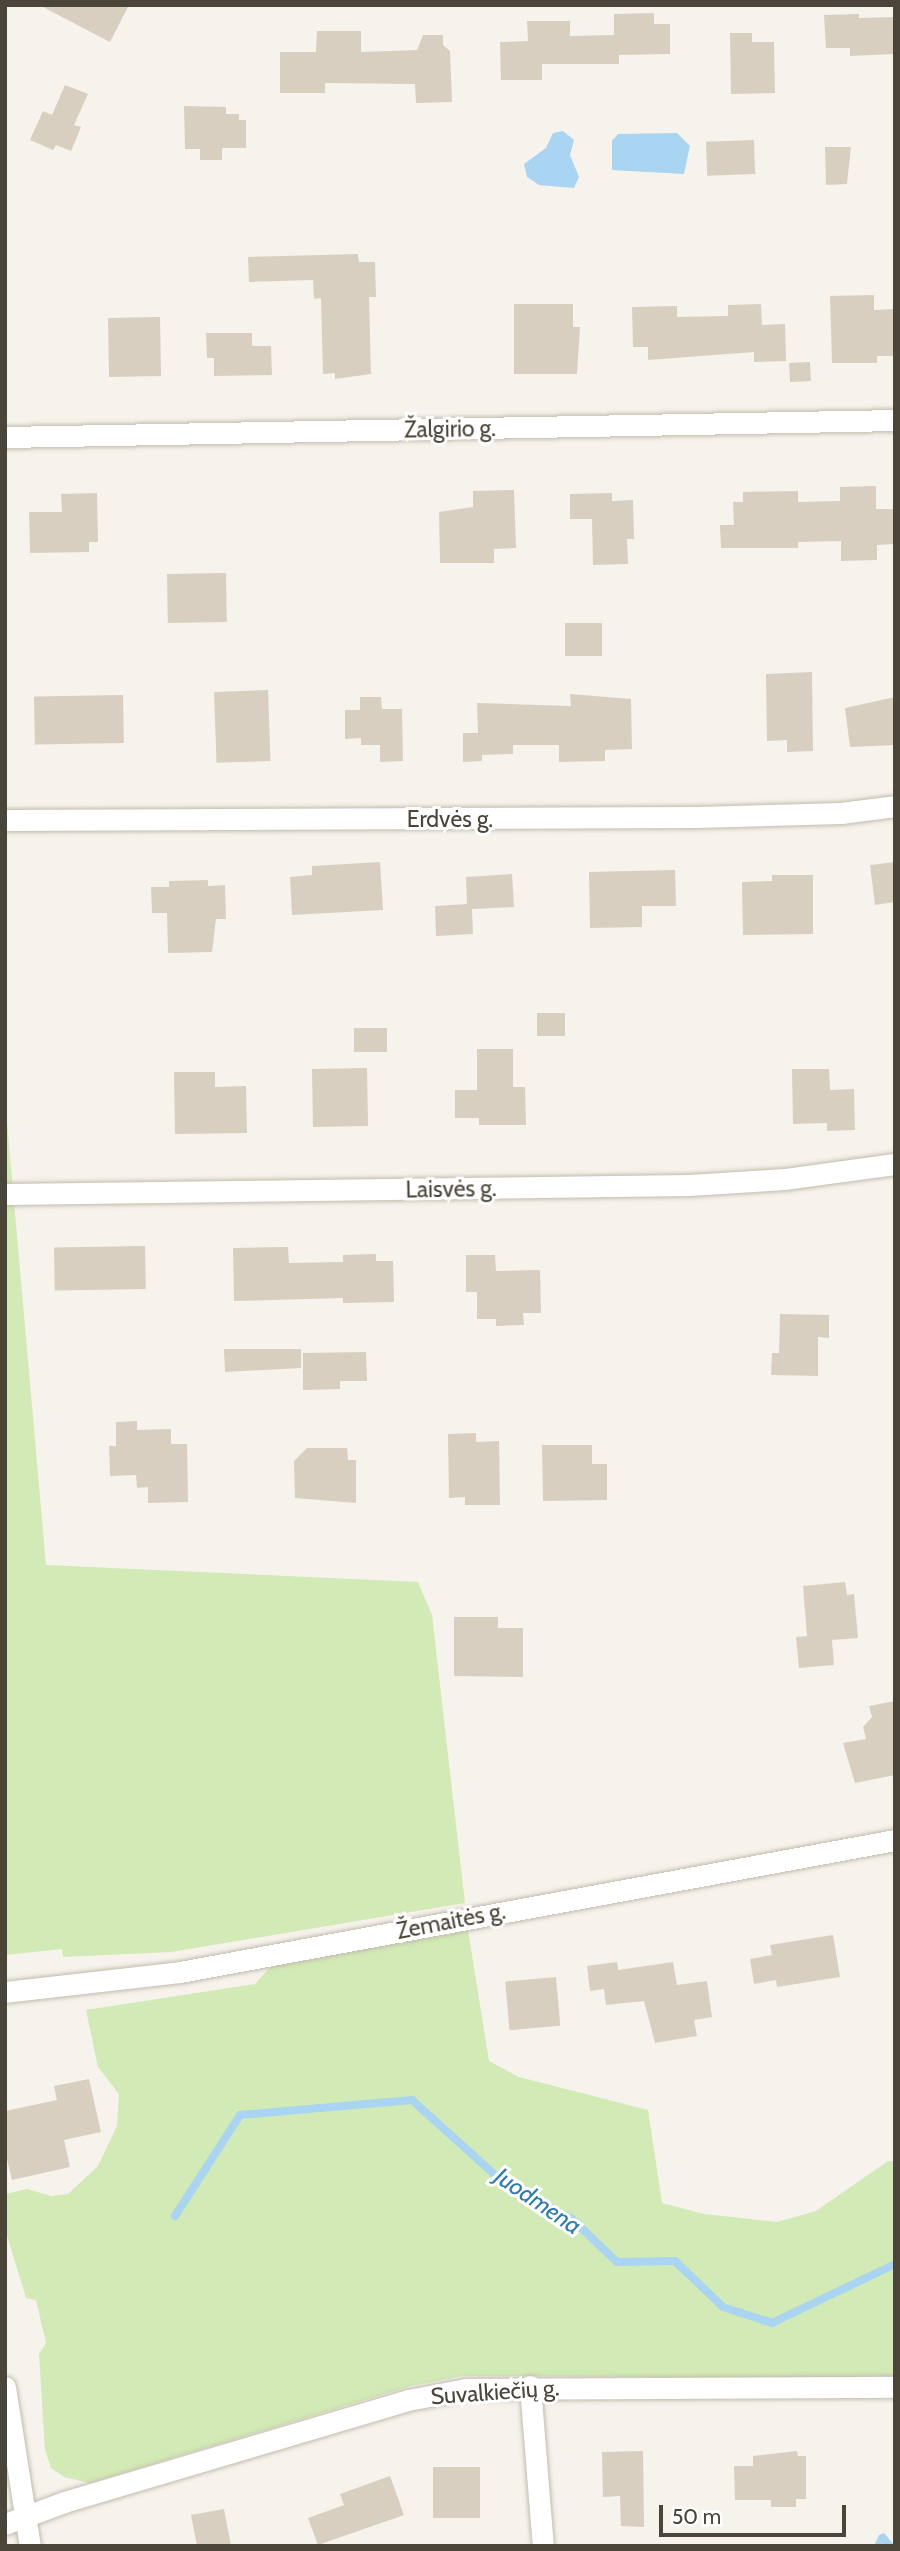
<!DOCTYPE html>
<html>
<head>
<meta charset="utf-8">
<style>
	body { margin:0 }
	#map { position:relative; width:900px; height:2551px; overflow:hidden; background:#f6f3ec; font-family:Cabin,sans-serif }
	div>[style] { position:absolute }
	.green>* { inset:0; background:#d2eab5 }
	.water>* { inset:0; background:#a9d4f2 }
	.stream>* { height:8px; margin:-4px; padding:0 4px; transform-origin:4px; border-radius:4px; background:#a9d4f2 }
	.building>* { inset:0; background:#d8cfc1; transform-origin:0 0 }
	.roads { filter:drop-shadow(0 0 2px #c2bbae) drop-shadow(0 0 2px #c2bbae) }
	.minor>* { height:21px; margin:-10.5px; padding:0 10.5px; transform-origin:10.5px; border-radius:10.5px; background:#fff }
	span { translate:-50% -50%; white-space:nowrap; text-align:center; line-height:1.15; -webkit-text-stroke:6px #fff; paint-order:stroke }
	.street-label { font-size:23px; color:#4b4439 }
	.water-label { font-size:24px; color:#2e7ab2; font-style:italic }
	.frame { position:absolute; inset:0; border:7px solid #4b4439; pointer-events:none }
	.scale { position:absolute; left:659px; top:2505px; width:187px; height:32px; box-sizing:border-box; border:4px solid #4b4439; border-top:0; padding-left:9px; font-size:21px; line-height:24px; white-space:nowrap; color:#4b4439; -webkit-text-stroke:5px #fff; paint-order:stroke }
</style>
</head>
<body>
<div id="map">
	<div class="green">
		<div style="clip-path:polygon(5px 1099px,46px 1565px,418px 1582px,432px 1615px,465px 1903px,171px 1952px,63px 1957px,62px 1949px,5px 1955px)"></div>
		<div style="clip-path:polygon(468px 1930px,489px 2061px,519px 2077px,648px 2110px,662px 2203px,704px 2214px,777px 2222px,816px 2211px,888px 2161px,895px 2161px,895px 2378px,463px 2376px,411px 2386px,90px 2483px,64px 2477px,51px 2468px,45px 2450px,39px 2354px,46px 2343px,36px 2300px,26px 2298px,5px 2229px,5px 2194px,27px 2189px,51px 2196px,68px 2194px,98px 2166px,117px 2126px,119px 2094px,98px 2067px,86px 2010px,255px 1984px,275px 1962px)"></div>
	</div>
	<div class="water">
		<div style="clip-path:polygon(563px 131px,574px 140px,570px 155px,579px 177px,574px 188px,539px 185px,527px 177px,524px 164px,546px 148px,553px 133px)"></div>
		<div style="clip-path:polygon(677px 133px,690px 146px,684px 174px,612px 170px,612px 141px,618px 134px)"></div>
		<div style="clip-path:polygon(884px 2533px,895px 2546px,874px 2546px,879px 2535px)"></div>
	</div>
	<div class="stream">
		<div style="left:175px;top:2216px;width:120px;rotate:-57.2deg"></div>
		<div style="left:240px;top:2115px;width:173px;rotate:-5deg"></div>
		<div style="left:412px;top:2100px;width:124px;rotate:42.1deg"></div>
		<div style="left:504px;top:2183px;width:77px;rotate:27.9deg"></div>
		<div style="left:572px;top:2219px;width:62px;rotate:43.7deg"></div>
		<div style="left:617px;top:2262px;width:58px;rotate:-1deg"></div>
		<div style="left:675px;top:2261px;width:66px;rotate:43.8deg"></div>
		<div style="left:723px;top:2307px;width:52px;rotate:18.1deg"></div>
		<div style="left:772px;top:2323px;width:136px;rotate:-25.6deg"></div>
	</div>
	<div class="building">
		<div style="clip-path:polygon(39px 5px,129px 5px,110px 42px)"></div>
		<div style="clip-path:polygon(654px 13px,654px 24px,670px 24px,670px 54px,619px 55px,619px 64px,542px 64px,542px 80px,501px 80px,500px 42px,528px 41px,527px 21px,570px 21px,570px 36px,614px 35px,614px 14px)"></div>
		<div style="clip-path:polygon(859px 14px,859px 18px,893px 17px,895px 54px,850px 56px,850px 48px,826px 48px,824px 15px)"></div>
		<div style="clip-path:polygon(317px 31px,361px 31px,361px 52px,417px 50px,423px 35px,443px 35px,443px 45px,450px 51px,452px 102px,416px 103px,415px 84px,325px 83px,325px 93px,280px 93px,280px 52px,316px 52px)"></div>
		<div style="clip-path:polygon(730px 33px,752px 33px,752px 42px,774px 42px,775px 93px,731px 94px)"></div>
		<div style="clip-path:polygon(65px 85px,88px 94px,74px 125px,81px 127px,71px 151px,56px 145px,53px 150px,30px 140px,43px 111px,52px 115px)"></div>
		<div style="clip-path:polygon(184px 106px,226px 107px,226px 114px,239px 114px,239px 120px,246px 120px,246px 148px,222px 148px,222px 160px,200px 160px,200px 149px,185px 149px)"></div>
		<div style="left:754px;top:140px;width:34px;height:48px;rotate:88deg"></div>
		<div style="clip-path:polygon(825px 147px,851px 147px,847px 184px,826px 185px)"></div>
		<div style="clip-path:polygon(358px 254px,359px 262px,375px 262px,376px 297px,369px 297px,371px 374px,335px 379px,335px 373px,323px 374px,321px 298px,314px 299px,313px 280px,249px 282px,248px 257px)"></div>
		<div style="clip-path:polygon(874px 295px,874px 310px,895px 309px,895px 356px,877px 356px,877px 363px,832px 363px,830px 296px)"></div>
		<div style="clip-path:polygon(514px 304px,573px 304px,573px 327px,580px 327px,577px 374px,514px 374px)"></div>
		<div style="clip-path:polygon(761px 304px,762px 325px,785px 324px,786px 361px,754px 362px,754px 352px,648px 360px,648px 347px,633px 347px,632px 307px,677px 306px,677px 317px,728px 316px,728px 305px)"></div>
		<div style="left:160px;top:317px;width:59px;height:52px;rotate:89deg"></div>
		<div style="clip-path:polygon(206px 333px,252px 333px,252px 346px,271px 346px,272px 375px,214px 376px,214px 358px,207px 358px)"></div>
		<div style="left:810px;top:362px;width:19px;height:21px;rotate:87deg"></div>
		<div style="clip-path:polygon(876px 486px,876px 509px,895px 509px,895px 544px,877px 545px,877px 560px,841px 561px,841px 541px,798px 542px,798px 548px,721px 548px,720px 525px,734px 525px,733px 502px,743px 502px,743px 492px,798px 491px,798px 502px,840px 501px,840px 487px)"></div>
		<div style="clip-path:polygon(514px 490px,516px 548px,494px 549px,494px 563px,440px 563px,439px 512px,473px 507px,473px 491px)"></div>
		<div style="clip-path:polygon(97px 493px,98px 542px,89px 542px,89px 552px,30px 553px,29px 512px,62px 512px,61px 494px)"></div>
		<div style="clip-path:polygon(612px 493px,612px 501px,633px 500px,634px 539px,627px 539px,628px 564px,593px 565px,592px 519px,570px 519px,570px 494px)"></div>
		<div style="left:226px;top:573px;width:49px;height:59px;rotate:89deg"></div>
		<div style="left:602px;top:623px;width:33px;height:37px;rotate:90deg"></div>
		<div style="clip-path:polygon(812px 672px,813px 751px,787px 752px,787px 740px,767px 741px,766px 674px)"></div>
		<div style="left:268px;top:690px;width:71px;height:54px;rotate:88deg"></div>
		<div style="clip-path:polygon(570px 694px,631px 699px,632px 749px,605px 750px,605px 761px,559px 762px,559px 745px,513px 745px,513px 754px,482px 755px,482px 761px,463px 762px,463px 733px,478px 733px,477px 703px,571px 706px)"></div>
		<div style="left:123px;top:695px;width:48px;height:89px;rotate:89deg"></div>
		<div style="clip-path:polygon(360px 697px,381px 697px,382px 709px,402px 709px,403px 761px,380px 762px,380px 745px,361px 745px,361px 738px,345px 739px,345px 710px,360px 710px)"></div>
		<div style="clip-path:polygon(895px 697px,895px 745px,850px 747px,845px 708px)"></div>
		<div style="clip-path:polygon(380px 862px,383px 910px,292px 915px,290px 877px,312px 875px,312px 866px)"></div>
		<div style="clip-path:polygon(895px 862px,895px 902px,875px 905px,870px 865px)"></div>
		<div style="clip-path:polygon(675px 870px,676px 906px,642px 906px,642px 927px,590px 928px,589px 872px)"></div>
		<div style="clip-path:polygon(512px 874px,514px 907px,472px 909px,473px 934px,436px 936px,435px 906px,467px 904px,466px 877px)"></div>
		<div style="clip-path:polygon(772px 875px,813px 875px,813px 934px,743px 935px,742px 882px,772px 881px)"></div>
		<div style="clip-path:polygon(208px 880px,208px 886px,225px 885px,226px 919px,216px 919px,212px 952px,168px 953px,167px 913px,152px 913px,151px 887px,169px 887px,169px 881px)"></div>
		<div style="left:537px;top:1013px;width:28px;height:23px"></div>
		<div style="left:354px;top:1028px;width:33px;height:24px"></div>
		<div style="clip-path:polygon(477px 1049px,513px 1049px,513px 1087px,525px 1087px,526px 1125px,479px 1125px,479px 1118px,455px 1118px,455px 1090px,477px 1090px)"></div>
		<div style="left:367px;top:1068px;width:58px;height:55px;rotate:89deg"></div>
		<div style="clip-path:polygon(792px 1069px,829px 1069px,830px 1090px,854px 1089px,855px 1130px,827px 1131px,827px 1123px,793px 1124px)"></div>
		<div style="clip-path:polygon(174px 1072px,215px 1072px,215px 1087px,246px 1086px,247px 1133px,175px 1134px)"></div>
		<div style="left:145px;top:1246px;width:43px;height:91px;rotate:89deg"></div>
		<div style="clip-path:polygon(288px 1247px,289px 1263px,343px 1262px,343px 1255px,376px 1254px,376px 1261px,393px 1261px,394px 1302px,343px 1303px,343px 1298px,234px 1301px,233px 1248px)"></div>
		<div style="clip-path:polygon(466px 1255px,495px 1255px,496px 1271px,540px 1270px,541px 1313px,523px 1313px,524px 1325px,496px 1326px,496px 1319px,477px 1319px,477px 1292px,466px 1292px)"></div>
		<div style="clip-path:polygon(780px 1314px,829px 1315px,829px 1338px,818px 1337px,818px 1376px,771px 1375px,772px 1353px,779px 1353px)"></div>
		<div style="clip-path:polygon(224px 1349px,301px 1349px,301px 1368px,225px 1372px)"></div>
		<div style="clip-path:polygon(366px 1352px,367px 1381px,340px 1381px,340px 1389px,303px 1390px,303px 1353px)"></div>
		<div style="clip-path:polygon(137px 1421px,137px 1430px,171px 1429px,171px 1444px,187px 1444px,188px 1502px,148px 1503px,148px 1487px,137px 1488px,136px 1475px,110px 1476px,109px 1446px,116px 1446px,116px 1422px)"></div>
		<div style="clip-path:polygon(476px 1433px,476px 1442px,499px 1441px,500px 1505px,465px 1505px,465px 1497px,449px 1498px,448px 1434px)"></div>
		<div style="clip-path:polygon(542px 1445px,592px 1445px,592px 1464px,607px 1464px,607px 1500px,543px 1501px)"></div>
		<div style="clip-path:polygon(307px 1448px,347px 1448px,348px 1460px,356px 1460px,356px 1503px,295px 1498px,294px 1461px)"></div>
		<div style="clip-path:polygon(845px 1582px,847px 1595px,854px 1594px,858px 1638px,832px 1640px,834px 1665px,799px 1668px,796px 1637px,807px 1636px,803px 1586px)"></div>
		<div style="clip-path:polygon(454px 1617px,498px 1617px,498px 1628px,523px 1628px,523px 1677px,454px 1676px)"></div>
		<div style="clip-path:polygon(895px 1701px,895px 1775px,855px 1783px,843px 1743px,866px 1739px,863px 1727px,872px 1717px,869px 1706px)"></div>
		<div style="clip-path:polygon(833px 1935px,840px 1977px,777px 1987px,776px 1980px,754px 1984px,750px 1959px,772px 1955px,770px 1945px)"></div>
		<div style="clip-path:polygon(617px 1962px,618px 1970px,673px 1962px,677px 1985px,707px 1981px,712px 2017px,694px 2020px,697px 2036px,655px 2043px,644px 2001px,606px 2005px,604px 1989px,590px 1991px,587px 1966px)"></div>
		<div style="left:556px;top:1977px;width:49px;height:51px;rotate:85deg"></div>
		<div style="clip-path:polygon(89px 2079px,101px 2132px,64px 2140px,70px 2167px,12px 2180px,5px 2151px,5px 2111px,57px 2100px,54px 2086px)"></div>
		<div style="clip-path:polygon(643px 2451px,644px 2527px,621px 2526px,620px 2496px,603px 2497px,602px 2452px)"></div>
		<div style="clip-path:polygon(797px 2451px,798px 2456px,806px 2456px,806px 2499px,796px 2499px,796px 2507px,771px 2507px,771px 2500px,735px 2500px,734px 2466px,753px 2466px,753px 2456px)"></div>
		<div style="left:433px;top:2467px;width:47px;height:51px"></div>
		<div style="clip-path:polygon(390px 2476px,404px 2515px,318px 2545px,308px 2518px,344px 2505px,340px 2494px)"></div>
		<div style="clip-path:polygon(224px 2509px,231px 2546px,197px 2546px,191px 2515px)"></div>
	</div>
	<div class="roads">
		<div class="minor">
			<div style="left:5px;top:437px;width:890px;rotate:-1.09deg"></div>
			<div style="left:5px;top:820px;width:692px;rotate:-0.25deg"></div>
			<div style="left:697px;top:817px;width:144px;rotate:-1.6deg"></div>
			<div style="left:841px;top:813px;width:54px;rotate:-7.4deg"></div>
			<div style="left:5px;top:1194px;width:684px;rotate:-0.75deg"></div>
			<div style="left:689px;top:1185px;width:96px;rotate:-3.6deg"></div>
			<div style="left:785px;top:1179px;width:111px;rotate:-7.8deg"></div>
			<div style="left:5px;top:1992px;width:176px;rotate:-6.5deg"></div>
			<div style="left:180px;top:1972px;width:727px;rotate:-10.46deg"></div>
			<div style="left:530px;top:2386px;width:161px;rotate:85.4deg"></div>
			<div style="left:5px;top:2387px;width:161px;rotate:81.1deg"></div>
			<div style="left:5px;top:2524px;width:63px;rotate:-20.4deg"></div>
			<div style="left:64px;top:2502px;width:359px;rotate:-16.5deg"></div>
			<div style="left:408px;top:2400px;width:59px;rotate:-10.7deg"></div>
			<div style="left:466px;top:2389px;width:429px;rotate:-0.3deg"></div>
		</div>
	</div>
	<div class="street-label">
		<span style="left:450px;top:429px;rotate:-1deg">Žalgirio g.</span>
		<span style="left:450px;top:819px">Erdvės g.</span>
		<span style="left:451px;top:1189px;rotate:-1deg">Laisvės g.</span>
		<span style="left:451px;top:1921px;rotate:-11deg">Žemaitės g.</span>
		<span style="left:495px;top:2392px;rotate:-4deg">Suvalkiečių g.</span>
	</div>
	<div class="water-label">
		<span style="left:538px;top:2201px;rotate:34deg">Juodmena</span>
	</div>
	<div class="frame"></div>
	<div class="scale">50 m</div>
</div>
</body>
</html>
